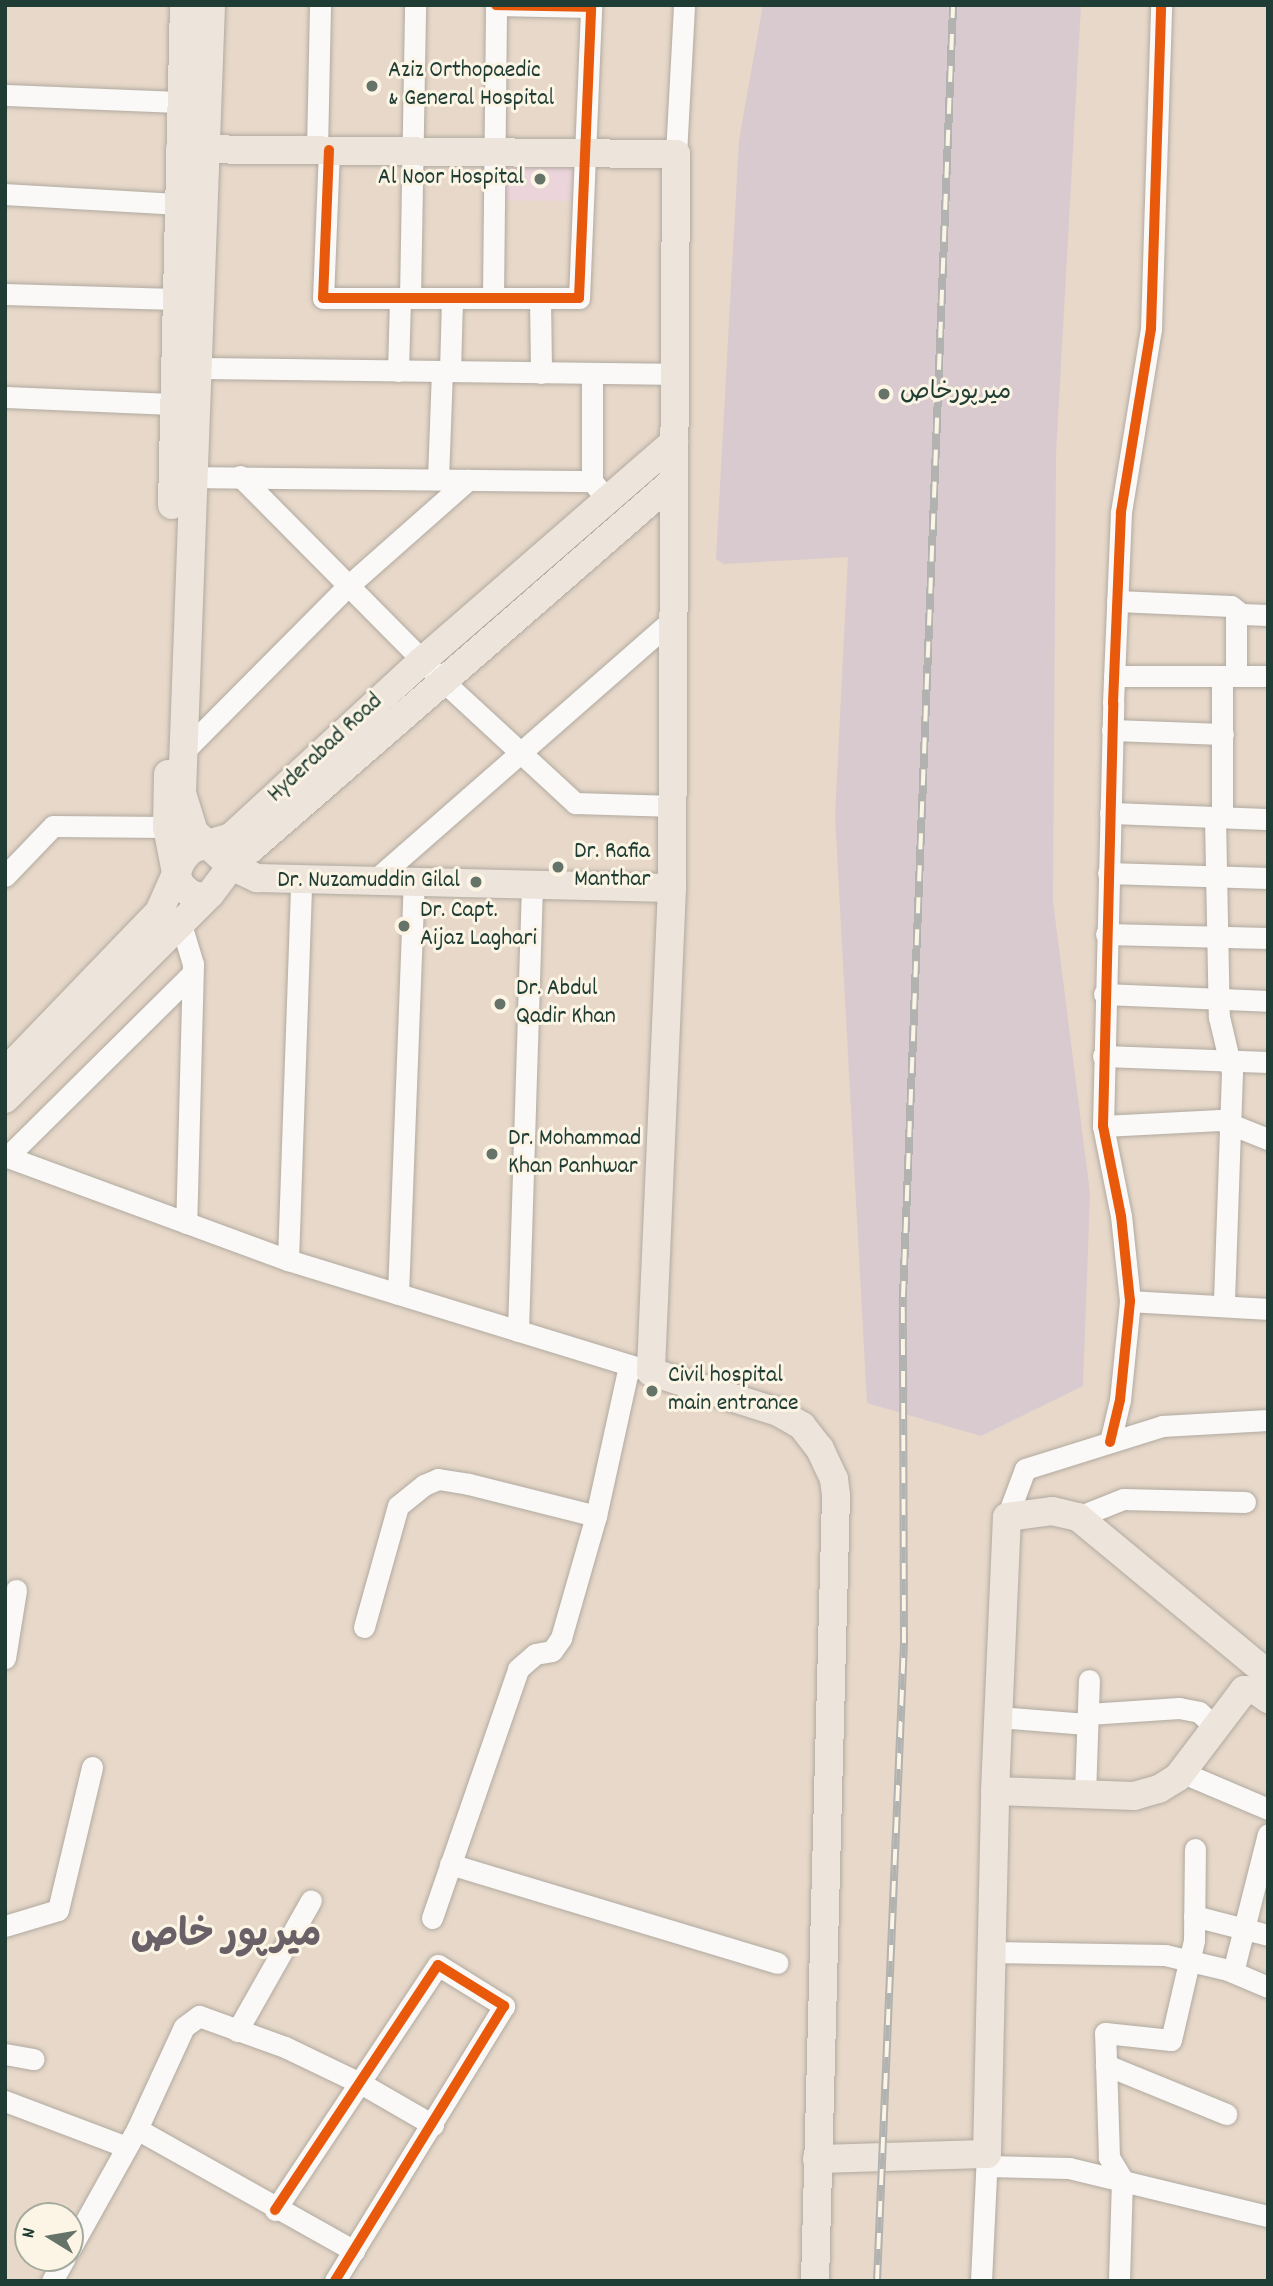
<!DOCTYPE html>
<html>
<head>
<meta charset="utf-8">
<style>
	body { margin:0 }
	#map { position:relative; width:1273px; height:2286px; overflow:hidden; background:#e7d8c9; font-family:Dekko,"Playpen Sans Arabic",sans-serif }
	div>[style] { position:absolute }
	.built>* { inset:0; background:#ebd4da; transform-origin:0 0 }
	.industrial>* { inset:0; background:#d8cace }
	.roads { filter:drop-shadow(0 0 2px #b1aaa0) drop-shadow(0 0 2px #b1aaa0) }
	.minor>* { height:21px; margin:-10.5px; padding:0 10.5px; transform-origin:10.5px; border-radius:10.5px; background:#fbf9f7 }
	.major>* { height:28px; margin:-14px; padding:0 14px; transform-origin:14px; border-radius:14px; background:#ede4db }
	.rail>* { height:8px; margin-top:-4px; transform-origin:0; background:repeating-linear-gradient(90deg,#fcf5e5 0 16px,#b2b3b0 0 32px); box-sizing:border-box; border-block:2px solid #b2b3b0 }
	.cycleway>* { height:10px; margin:-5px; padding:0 5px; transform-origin:5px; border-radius:5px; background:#e8590c }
	.dots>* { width:19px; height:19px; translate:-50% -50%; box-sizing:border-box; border:4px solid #fcf5e5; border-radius:50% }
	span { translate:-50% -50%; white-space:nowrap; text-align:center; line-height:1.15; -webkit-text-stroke:6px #fcf5e5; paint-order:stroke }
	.poi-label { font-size:24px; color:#1f3d34 }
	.left { translate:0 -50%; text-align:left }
	.right { translate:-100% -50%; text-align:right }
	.street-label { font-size:24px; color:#1f3d34 }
	.town-label { font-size:38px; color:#6a6168; font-weight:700 }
	.frame { position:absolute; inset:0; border:7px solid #1f3d34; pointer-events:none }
	.north { position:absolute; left:14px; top:2202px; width:70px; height:70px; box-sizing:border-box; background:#fcf5e5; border:2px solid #a4ab9e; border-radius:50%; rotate:281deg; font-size:19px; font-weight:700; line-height:28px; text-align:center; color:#1f3d34 }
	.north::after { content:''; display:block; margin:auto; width:24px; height:32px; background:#657368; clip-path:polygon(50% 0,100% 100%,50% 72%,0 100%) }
</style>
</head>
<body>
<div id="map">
	<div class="built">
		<div style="left:501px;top:157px;width:79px;height:43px;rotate:1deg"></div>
	</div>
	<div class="industrial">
		<div style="clip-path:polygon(763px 5px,1081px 5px,1056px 454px,1053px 901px,1090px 1193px,1083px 1386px,981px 1436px,867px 1403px,835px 816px,848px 557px,724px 564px,716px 559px,739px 140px)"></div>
	</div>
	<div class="roads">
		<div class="minor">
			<div style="left:5px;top:95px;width:175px;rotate:2.3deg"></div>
			<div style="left:317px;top:150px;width:145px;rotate:-88.8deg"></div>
			<div style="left:329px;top:150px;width:148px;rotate:92.3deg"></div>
			<div style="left:323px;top:298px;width:256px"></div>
			<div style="left:579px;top:298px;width:291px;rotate:-87.6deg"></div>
			<div style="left:591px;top:7px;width:95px;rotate:-178.8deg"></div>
			<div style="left:676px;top:154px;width:149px;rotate:-86.9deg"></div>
			<div style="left:5px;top:194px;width:174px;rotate:3.3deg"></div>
			<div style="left:5px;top:294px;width:170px;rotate:1.7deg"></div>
			<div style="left:410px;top:298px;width:293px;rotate:-89deg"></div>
			<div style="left:493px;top:298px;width:293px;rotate:-89.4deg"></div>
			<div style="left:540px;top:298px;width:75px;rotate:89.2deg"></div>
			<div style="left:195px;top:368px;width:479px;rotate:0.7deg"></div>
			<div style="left:398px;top:371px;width:73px;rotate:-88.4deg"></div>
			<div style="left:450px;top:371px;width:73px;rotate:-88.4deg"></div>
			<div style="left:592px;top:373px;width:108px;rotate:90deg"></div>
			<div style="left:592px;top:481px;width:13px;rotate:51deg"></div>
			<div style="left:5px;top:397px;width:168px;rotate:2.4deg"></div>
			<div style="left:240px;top:476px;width:289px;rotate:45.3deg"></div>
			<div style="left:443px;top:681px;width:180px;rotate:42.7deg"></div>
			<div style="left:575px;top:803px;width:99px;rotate:1.7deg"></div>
			<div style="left:191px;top:477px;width:401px;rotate:0.6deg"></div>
			<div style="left:438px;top:479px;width:108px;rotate:-87.9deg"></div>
			<div style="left:1117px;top:601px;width:114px;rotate:2.5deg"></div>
			<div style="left:1231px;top:606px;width:13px;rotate:39deg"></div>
			<div style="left:1241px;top:614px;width:27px;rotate:2deg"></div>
			<div style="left:1236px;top:610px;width:66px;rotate:90deg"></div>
			<div style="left:1114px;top:676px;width:154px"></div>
			<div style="left:1112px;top:730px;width:111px;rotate:2.1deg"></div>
			<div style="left:183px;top:752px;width:234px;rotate:-45.2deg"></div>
			<div style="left:348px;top:586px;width:160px;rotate:-41.5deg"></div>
			<div style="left:1110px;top:813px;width:158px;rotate:2.2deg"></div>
			<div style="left:1215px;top:817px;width:200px;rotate:88.9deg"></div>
			<div style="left:1219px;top:1017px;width:57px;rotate:76.7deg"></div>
			<div style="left:1232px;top:1072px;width:234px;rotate:92deg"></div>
			<div style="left:1222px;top:817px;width:141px;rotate:-90deg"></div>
			<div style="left:1108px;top:873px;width:160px;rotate:1.8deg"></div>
			<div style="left:5px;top:876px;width:69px;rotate:-46.2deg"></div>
			<div style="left:53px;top:826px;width:114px;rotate:0.5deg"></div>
			<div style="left:375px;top:880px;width:398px;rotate:-41.2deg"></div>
			<div style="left:180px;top:921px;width:45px;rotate:73.2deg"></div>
			<div style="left:193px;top:964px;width:259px;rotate:91.5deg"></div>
			<div style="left:1106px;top:934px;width:162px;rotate:1.4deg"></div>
			<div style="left:1104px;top:994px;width:164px;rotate:2.4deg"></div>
			<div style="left:1103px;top:1056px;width:165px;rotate:2.1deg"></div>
			<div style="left:1103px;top:1126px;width:117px;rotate:-2.9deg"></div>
			<div style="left:1220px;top:1120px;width:52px;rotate:21.6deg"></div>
			<div style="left:5px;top:1156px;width:302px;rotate:20.2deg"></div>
			<div style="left:288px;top:1260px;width:380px;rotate:17.1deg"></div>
			<div style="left:7px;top:1157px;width:260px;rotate:-44.7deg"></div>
			<div style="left:288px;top:1260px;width:381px;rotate:-88deg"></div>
			<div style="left:398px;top:1294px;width:413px;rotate:-87.8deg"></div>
			<div style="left:1130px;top:1301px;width:138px;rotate:3.3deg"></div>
			<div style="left:518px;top:1331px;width:444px;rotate:-88.2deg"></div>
			<div style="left:1110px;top:1442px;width:43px;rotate:-76.6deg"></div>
			<div style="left:1120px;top:1400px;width:100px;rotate:-84.2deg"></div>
			<div style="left:1130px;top:1301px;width:85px;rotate:-96deg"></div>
			<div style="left:1121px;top:1216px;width:92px;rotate:-101.3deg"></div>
			<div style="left:1103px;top:1126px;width:423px;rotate:-88.6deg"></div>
			<div style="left:1113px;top:703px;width:191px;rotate:-87.6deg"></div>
			<div style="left:1121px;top:512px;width:185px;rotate:-80.7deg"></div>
			<div style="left:1151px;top:329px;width:324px;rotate:-88.2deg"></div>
			<div style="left:1007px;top:1517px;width:51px;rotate:-69.4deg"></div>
			<div style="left:1025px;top:1469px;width:144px;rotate:-17.4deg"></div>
			<div style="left:1162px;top:1426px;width:106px;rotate:-3.2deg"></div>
			<div style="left:1078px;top:1517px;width:48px;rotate:-21.8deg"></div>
			<div style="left:1123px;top:1499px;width:122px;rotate:1.4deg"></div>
			<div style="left:364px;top:1627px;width:126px;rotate:-74.3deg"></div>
			<div style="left:398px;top:1506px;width:33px;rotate:-39deg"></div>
			<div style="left:424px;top:1485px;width:15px;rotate:-23deg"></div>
			<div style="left:438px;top:1479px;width:31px;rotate:9deg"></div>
			<div style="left:469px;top:1484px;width:131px;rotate:14.1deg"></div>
			<div style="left:5px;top:1658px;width:69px;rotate:-80.8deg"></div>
			<div style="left:1088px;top:1714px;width:91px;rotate:-3.8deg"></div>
			<div style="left:1179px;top:1708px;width:20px;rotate:11deg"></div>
			<div style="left:1199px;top:1712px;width:21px;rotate:43deg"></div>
			<div style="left:998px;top:1717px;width:89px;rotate:4.5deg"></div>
			<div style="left:1181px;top:1772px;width:95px;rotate:23deg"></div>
			<div style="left:1085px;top:1794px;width:114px;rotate:-88deg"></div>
			<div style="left:450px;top:1864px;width:342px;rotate:16.8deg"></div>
			<div style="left:1194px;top:1916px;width:76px;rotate:14.4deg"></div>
			<div style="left:432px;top:1918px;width:263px;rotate:-70.9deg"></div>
			<div style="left:518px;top:1669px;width:23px;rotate:-41deg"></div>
			<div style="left:535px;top:1654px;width:17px;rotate:-10deg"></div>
			<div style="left:552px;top:1651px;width:16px;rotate:-55deg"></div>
			<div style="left:561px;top:1638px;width:127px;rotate:-74deg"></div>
			<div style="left:596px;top:1516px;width:154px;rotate:-77.6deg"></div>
			<div style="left:5px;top:1926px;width:55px;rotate:-16.8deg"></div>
			<div style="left:58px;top:1910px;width:147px;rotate:-76.6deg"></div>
			<div style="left:991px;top:1952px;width:174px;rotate:1deg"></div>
			<div style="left:1165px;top:1955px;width:65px;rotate:13.4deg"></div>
			<div style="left:1228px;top:1970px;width:43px;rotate:23deg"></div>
			<div style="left:1233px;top:1972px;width:142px;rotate:-75.8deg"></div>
			<div style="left:237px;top:2031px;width:150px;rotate:-60.5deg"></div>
			<div style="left:5px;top:2054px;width:29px;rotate:10deg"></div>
			<div style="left:1106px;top:2065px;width:130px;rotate:22.2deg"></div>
			<div style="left:5px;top:2101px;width:130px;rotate:20.7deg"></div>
			<div style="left:137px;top:2129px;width:249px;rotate:29.3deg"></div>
			<div style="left:987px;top:2166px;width:82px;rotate:1.4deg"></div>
			<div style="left:1069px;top:2168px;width:205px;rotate:13.6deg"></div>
			<div style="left:275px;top:2210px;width:294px;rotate:-56.4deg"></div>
			<div style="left:438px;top:1965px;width:78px;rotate:31.8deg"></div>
			<div style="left:504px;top:2006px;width:323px;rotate:121.6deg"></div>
			<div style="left:70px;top:2249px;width:137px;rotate:-60.8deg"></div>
			<div style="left:137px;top:2129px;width:112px;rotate:-65.3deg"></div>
			<div style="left:184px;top:2027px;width:19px;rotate:-36deg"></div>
			<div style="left:199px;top:2016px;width:91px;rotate:19.8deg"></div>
			<div style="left:285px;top:2047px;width:85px;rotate:25.7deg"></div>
			<div style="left:362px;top:2084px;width:82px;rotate:30deg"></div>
			<div style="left:1119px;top:2280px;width:101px;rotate:-88.3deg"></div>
			<div style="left:1122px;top:2179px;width:26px;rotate:-121deg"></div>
			<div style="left:1109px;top:2157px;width:124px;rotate:-91.8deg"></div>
			<div style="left:1105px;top:2033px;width:66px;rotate:6.1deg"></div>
			<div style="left:1171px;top:2040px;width:103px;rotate:-77deg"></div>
			<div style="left:1194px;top:1940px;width:91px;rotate:-89.4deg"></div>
			<div style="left:52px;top:2281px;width:26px;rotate:-61deg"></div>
			<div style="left:981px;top:2281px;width:127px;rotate:-87.3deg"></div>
		</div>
		<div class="major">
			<div style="left:211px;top:5px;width:789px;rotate:92.11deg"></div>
			<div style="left:182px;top:793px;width:41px;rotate:72.9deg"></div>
			<div style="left:194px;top:832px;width:50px;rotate:42.6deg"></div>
			<div style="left:231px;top:866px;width:29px;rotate:25deg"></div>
			<div style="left:257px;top:878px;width:415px;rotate:1.4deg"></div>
			<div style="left:672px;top:888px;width:484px;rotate:92.5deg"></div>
			<div style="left:651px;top:1372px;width:133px;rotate:17.5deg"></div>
			<div style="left:778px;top:1412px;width:28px;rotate:30deg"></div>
			<div style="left:802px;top:1426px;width:29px;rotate:52deg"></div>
			<div style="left:820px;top:1449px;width:33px;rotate:65deg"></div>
			<div style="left:834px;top:1479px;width:17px;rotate:83deg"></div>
			<div style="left:836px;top:1496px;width:785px;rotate:91.53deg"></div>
			<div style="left:180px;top:149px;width:496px;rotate:0.6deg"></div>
			<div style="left:676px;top:154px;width:734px;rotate:90.31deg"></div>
			<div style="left:172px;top:505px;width:500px;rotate:-88.63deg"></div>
			<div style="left:168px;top:774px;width:53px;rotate:91.1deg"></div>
			<div style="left:167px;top:827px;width:47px;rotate:78.9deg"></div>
			<div style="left:176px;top:873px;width:14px;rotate:69deg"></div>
			<div style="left:181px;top:886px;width:14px;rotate:39deg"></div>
			<div style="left:192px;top:895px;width:12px;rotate:9deg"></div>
			<div style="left:5px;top:1072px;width:222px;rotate:-46.1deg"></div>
			<div style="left:159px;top:912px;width:57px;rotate:-66.1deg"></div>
			<div style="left:182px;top:860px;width:15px;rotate:-48deg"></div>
			<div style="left:192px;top:849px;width:41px;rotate:-17.1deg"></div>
			<div style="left:231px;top:837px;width:260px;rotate:-42.7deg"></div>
			<div style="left:422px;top:661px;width:334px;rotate:-41deg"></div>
			<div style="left:5px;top:1099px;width:291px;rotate:-45deg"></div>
			<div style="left:211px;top:893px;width:34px;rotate:-53deg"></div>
			<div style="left:231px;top:866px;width:583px;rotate:-41.04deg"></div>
			<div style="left:995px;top:1791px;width:139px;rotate:2.1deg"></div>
			<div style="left:1134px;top:1796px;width:26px;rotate:-16deg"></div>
			<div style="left:1159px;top:1789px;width:22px;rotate:-32deg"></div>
			<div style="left:1178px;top:1777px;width:109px;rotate:-52.8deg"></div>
			<div style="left:1244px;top:1690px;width:13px;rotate:4deg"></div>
			<div style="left:1257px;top:1691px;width:14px;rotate:36deg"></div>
			<div style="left:817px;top:2159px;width:170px;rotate:-1.7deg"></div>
			<div style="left:987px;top:2154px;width:363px;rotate:-88.7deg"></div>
			<div style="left:995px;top:1791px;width:274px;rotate:-87.5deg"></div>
			<div style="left:1007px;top:1517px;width:45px;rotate:-7.6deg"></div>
			<div style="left:1052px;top:1511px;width:27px;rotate:13deg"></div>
			<div style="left:1078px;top:1517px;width:246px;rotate:39.6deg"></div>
		</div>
	</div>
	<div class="rail">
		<div style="left:877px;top:2281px;width:639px;rotate:-87.58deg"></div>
		<div style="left:904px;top:1643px;width:346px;rotate:-90.2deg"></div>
		<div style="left:903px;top:1297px;width:1293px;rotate:-87.78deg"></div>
	</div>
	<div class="cycleway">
		<div style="left:329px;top:150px;width:148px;rotate:92.3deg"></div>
		<div style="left:323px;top:298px;width:256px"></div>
		<div style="left:579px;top:298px;width:291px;rotate:-87.6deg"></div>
		<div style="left:591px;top:7px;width:95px;rotate:-178.8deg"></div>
		<div style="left:1110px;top:1442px;width:43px;rotate:-76.6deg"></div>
		<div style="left:1120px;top:1400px;width:100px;rotate:-84.2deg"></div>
		<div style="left:1130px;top:1301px;width:85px;rotate:-96deg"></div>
		<div style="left:1121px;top:1216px;width:92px;rotate:-101.3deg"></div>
		<div style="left:1103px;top:1126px;width:423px;rotate:-88.6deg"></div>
		<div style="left:1113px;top:703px;width:191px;rotate:-87.6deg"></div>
		<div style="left:1121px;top:512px;width:185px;rotate:-80.7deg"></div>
		<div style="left:1151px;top:329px;width:324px;rotate:-88.2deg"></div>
		<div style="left:275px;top:2210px;width:294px;rotate:-56.4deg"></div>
		<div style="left:438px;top:1965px;width:78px;rotate:31.8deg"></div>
		<div style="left:504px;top:2006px;width:323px;rotate:121.6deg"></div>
	</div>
	<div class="dots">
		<div style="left:372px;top:86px;background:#657368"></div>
		<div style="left:540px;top:179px;background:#657368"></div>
		<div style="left:884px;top:394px;background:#657368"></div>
		<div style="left:558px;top:867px;background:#657368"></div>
		<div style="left:476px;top:882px;background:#657368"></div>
		<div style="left:404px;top:926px;background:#657368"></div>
		<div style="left:500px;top:1004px;background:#657368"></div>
		<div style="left:492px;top:1154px;background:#657368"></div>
		<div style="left:652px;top:1391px;background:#657368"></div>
	</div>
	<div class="poi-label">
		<span class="left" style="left:388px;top:86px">Aziz Orthopaedic<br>&amp; General Hospital</span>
		<span class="right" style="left:524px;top:179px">Al Noor Hospital</span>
		<span class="left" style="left:900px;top:394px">ميرپورخاص</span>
		<span class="left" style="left:574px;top:867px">Dr. Rafia<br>Manthar</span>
		<span class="right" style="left:460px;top:882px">Dr. Nuzamuddin Gilal</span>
		<span class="left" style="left:420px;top:926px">Dr. Capt.<br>Aijaz Laghari</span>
		<span class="left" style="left:516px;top:1004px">Dr. Abdul<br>Qadir Khan</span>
		<span class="left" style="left:508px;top:1154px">Dr. Mohammad<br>Khan Panhwar</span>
		<span class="left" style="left:668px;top:1391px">Civil hospital<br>main entrance</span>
	</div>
	<div class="street-label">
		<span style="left:326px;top:749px;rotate:-43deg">Hyderabad Road</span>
	</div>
	<div class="town-label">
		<span style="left:226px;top:1938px">میرپور خاص</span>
	</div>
	<div class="frame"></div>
	<div class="north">N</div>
</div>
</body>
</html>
